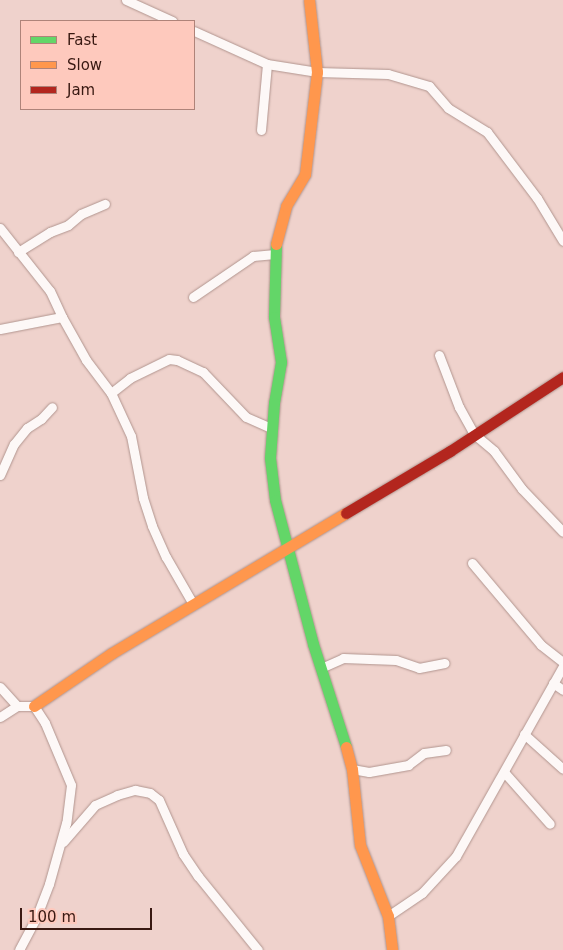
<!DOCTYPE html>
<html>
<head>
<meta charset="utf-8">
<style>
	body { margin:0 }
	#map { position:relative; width:563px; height:950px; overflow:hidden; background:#efd2cc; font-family:"DejaVu Sans",sans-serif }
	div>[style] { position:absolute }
	.roads { filter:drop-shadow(0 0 1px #b1958f) drop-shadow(0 0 1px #b1958f) }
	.street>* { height:9px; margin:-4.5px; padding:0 4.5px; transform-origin:4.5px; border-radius:4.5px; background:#fdf8f7 }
	.fast>* { height:11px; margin:-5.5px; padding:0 5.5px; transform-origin:5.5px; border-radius:5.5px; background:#63d668 }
	.slow>* { height:11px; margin:-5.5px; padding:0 5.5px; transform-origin:5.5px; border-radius:5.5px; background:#ff974d }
	.jam>* { height:11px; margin:-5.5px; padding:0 5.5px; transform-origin:5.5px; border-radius:5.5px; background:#b3261e }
	span { translate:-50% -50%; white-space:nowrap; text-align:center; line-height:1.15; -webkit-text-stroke:4.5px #fec9bd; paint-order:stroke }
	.legend { position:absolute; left:20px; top:20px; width:175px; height:90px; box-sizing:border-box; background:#fec9bd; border:1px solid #af8379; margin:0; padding:6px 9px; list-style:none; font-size:15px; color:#391912 }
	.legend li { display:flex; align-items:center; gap:10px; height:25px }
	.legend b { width:25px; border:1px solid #af8379 }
	.scale { position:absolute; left:20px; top:908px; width:132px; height:22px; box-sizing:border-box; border:2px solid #391912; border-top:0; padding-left:6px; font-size:15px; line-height:18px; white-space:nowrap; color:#391912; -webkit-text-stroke:4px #fec9bd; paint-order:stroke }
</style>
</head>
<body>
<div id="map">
	<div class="roads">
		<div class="street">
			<div style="left:126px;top:0;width:51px;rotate:24.5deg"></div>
			<div style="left:194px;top:31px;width:80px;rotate:24.3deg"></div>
			<div style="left:267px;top:64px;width:51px;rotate:9.1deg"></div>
			<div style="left:317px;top:72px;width:71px;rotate:1.6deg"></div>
			<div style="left:388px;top:74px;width:43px;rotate:16.3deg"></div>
			<div style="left:429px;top:86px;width:29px;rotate:49deg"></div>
			<div style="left:448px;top:108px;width:46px;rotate:31.6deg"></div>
			<div style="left:487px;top:132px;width:83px;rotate:52.9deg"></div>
			<div style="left:537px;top:198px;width:50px;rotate:58.8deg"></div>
			<div style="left:261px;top:130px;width:66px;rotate:-84.8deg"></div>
			<div style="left:0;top:228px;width:80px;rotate:51.6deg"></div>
			<div style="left:50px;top:291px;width:29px;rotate:65deg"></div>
			<div style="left:62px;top:317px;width:49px;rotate:60.8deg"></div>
			<div style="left:86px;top:360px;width:41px;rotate:52.9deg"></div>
			<div style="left:111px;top:393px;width:47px;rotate:65.1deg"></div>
			<div style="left:131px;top:436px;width:63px;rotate:79deg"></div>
			<div style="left:143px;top:498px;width:29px;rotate:72deg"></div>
			<div style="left:152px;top:526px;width:34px;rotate:66deg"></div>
			<div style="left:166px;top:557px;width:54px;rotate:60.1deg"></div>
			<div style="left:18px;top:252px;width:38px;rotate:-32deg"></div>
			<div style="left:50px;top:232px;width:19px;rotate:-21deg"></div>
			<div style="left:68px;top:225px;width:17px;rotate:-40deg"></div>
			<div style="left:81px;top:214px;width:26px;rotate:-23deg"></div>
			<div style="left:193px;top:297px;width:73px;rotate:-34.3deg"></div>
			<div style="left:253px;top:256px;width:22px;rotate:-5deg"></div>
			<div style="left:0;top:329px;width:63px;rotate:-11deg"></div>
			<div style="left:439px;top:355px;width:56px;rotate:69deg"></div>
			<div style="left:459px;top:407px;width:31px;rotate:61deg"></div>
			<div style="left:474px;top:434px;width:26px;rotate:40deg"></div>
			<div style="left:494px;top:451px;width:47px;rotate:53.6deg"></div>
			<div style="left:522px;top:489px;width:59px;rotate:46.4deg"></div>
			<div style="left:111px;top:393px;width:24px;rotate:-38deg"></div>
			<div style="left:130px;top:378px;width:43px;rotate:-26deg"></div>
			<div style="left:169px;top:359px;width:8px;rotate:7deg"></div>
			<div style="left:177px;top:360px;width:29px;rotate:25deg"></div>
			<div style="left:203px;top:372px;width:62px;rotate:46.3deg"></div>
			<div style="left:246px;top:417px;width:27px;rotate:24deg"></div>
			<div style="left:0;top:475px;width:34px;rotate:-66deg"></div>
			<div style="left:14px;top:444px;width:21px;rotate:-51deg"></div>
			<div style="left:27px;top:428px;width:17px;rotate:-33deg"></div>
			<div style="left:41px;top:419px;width:16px;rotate:-47deg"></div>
			<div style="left:472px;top:563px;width:107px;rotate:49.9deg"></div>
			<div style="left:541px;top:645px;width:28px;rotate:38deg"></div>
			<div style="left:321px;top:668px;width:24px;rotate:-24deg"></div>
			<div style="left:343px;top:658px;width:53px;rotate:2.2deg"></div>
			<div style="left:396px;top:660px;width:24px;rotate:19deg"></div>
			<div style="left:419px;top:668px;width:26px;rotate:-11deg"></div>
			<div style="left:553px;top:683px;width:12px;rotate:35deg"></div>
			<div style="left:0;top:687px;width:25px;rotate:48deg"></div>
			<div style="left:17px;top:706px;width:17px"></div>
			<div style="left:34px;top:706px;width:20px;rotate:57deg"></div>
			<div style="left:45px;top:723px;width:67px;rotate:67.2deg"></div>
			<div style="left:71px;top:785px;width:38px;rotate:97deg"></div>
			<div style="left:66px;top:823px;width:63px;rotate:105.6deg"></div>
			<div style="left:49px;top:884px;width:34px;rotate:111deg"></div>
			<div style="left:37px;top:916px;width:38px;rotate:118deg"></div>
			<div style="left:0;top:717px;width:20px;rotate:-33deg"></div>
			<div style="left:524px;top:734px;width:52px;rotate:41.9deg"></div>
			<div style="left:352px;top:769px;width:17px;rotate:10deg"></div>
			<div style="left:369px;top:772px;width:40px;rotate:-10deg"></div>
			<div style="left:408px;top:765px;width:20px;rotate:-37deg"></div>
			<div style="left:424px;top:753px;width:22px;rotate:-8deg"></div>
			<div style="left:504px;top:772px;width:69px;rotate:48.5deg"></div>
			<div style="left:63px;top:842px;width:49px;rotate:-49.1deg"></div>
			<div style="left:95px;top:805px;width:24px;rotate:-24deg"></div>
			<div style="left:117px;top:795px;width:19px;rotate:-16deg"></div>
			<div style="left:135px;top:790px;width:15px;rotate:11deg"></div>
			<div style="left:150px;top:793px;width:11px;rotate:38deg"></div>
			<div style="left:159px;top:800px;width:59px;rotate:66deg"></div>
			<div style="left:183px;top:854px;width:27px;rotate:56deg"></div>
			<div style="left:198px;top:876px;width:95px;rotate:51deg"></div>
			<div style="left:388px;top:916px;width:41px;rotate:-34.1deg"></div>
			<div style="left:422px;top:893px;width:50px;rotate:-47.4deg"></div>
			<div style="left:456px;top:856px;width:218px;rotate:-60.6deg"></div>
		</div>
		<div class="fast">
			<div style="left:276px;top:244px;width:73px;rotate:91.6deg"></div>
			<div style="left:274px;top:317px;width:46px;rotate:81.2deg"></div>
			<div style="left:281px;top:362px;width:42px;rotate:99.7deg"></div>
			<div style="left:274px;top:403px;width:55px;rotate:94.2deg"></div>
			<div style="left:270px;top:458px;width:42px;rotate:83.2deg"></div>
			<div style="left:275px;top:500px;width:149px;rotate:75.2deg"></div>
			<div style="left:313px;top:644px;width:108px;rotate:72.2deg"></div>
		</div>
		<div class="slow">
			<div style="left:276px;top:244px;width:39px;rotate:-75deg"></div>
			<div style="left:286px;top:206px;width:37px;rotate:-59deg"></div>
			<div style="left:305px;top:174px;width:103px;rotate:-83.3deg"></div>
			<div style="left:317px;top:72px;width:72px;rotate:-96.3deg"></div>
			<div style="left:34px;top:706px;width:94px;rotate:-34.2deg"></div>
			<div style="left:112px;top:653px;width:273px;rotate:-30.9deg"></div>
			<div style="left:346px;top:747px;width:23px;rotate:75deg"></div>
			<div style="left:352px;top:769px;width:76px;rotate:84deg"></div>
			<div style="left:360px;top:845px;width:76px;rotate:68.5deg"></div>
			<div style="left:388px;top:916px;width:34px;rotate:83deg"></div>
		</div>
		<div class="jam">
			<div style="left:346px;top:513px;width:121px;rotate:-30.8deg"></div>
			<div style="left:450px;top:451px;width:135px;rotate:-33.2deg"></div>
		</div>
	</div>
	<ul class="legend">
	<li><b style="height:6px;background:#63d668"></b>Fast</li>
	<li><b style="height:6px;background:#ff974d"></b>Slow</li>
	<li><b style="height:6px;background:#b3261e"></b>Jam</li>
	</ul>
	<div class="scale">100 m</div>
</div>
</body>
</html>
